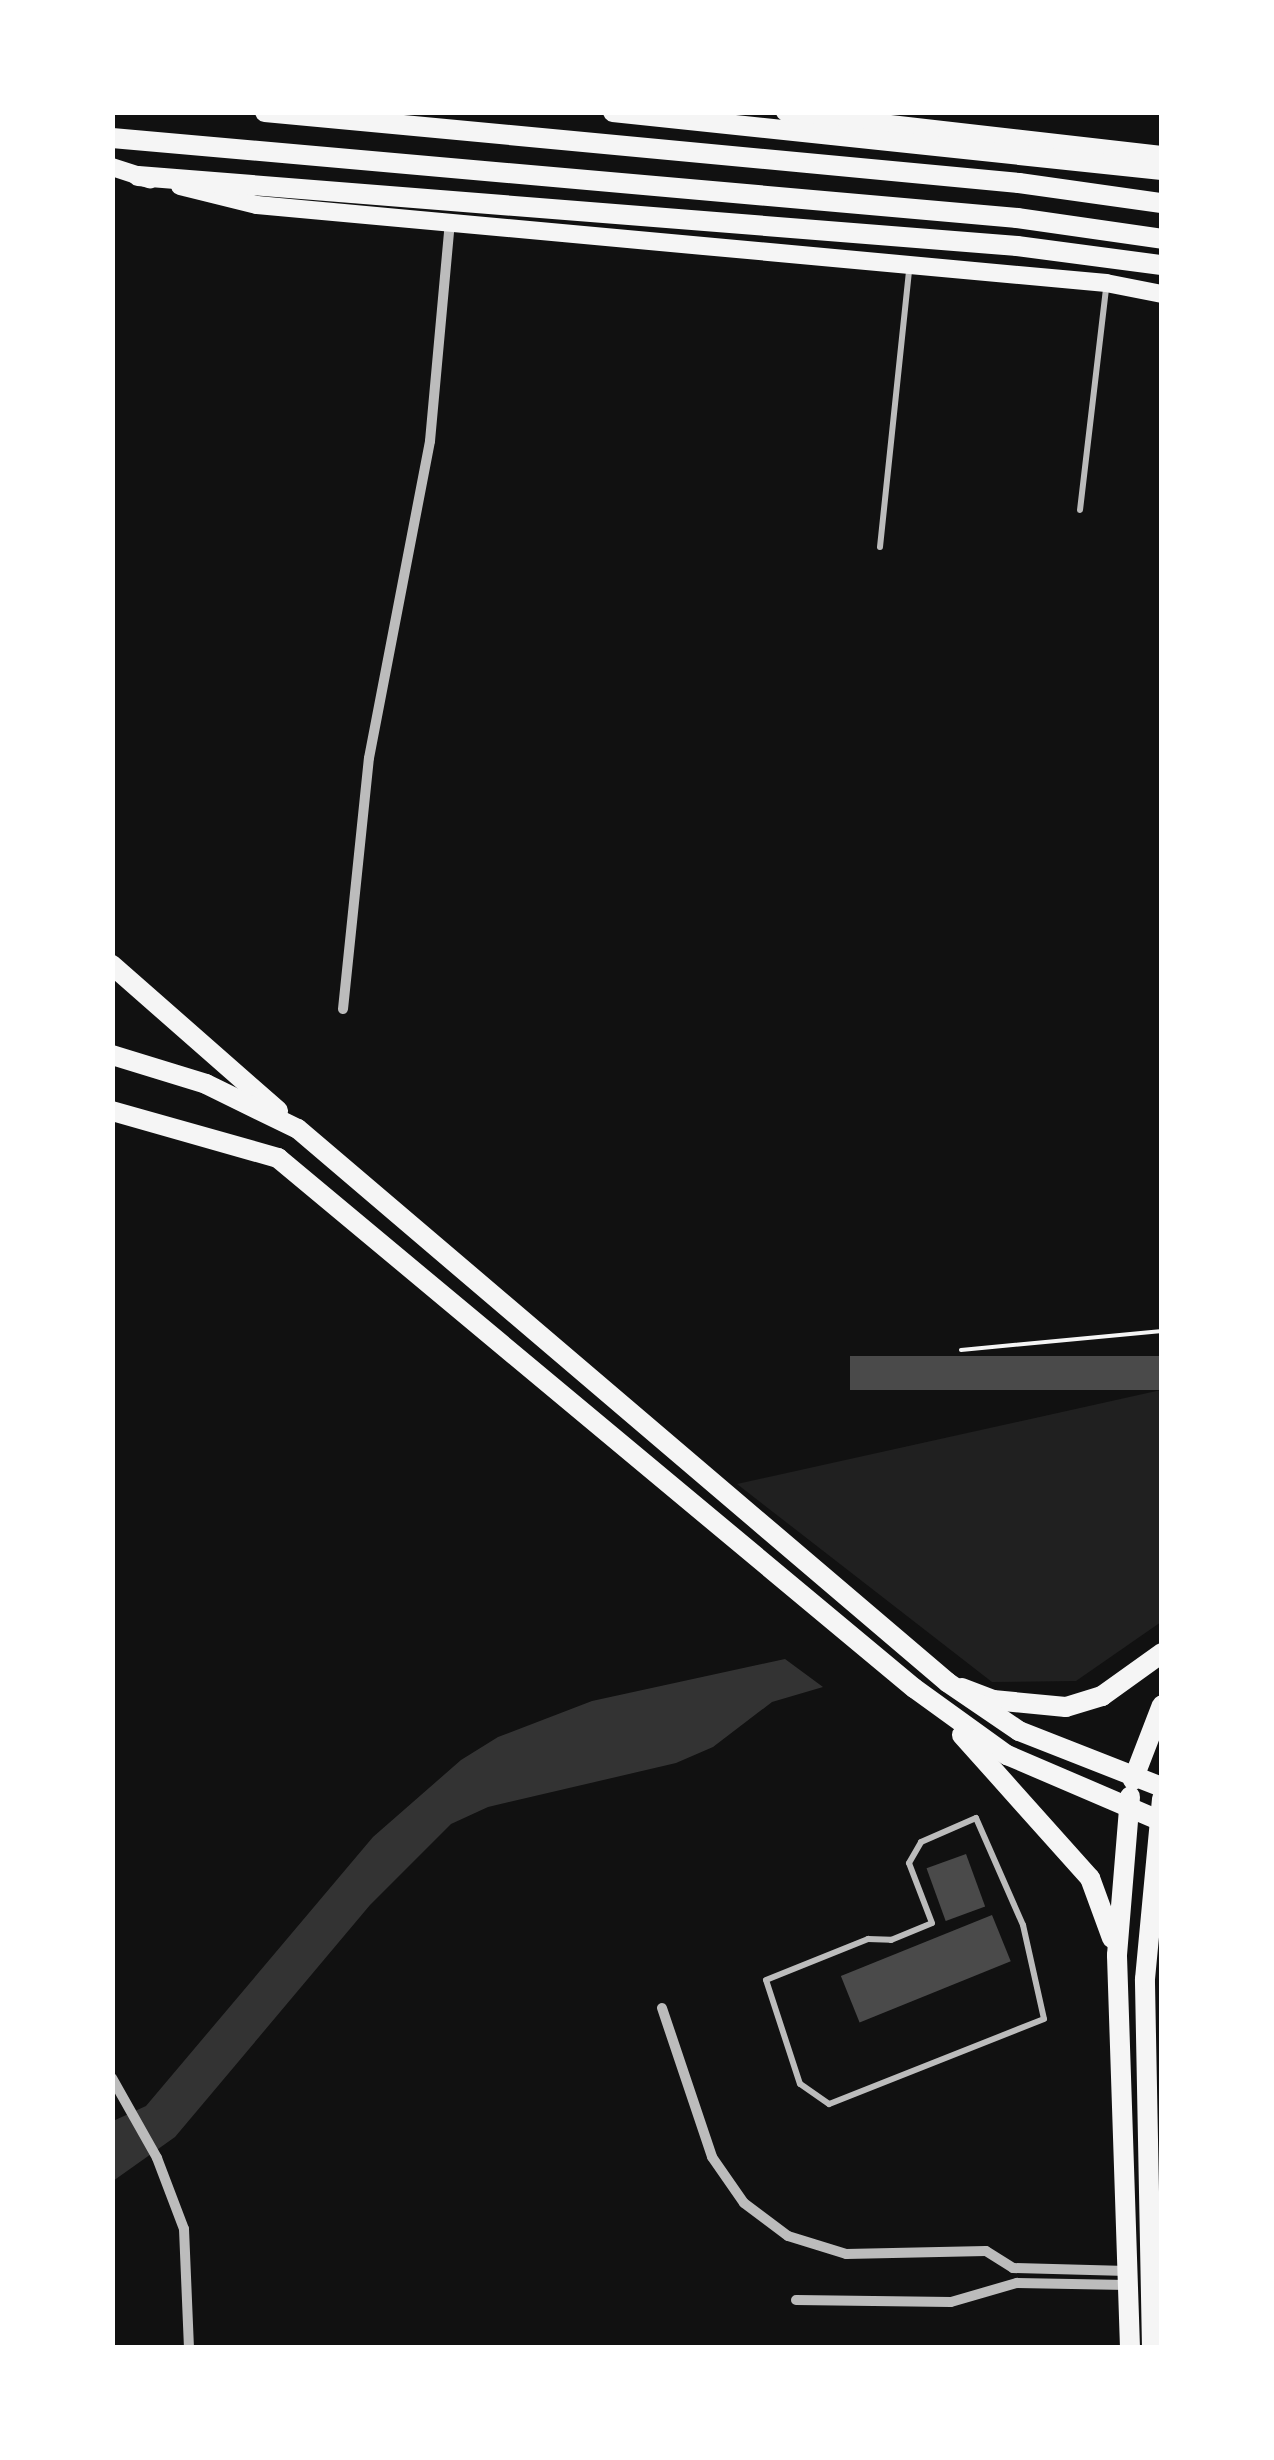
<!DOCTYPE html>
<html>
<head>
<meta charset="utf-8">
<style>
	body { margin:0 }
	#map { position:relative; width:1274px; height:2460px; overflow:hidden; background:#111; font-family:"PT Sans",sans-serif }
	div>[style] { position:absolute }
	.green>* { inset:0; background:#202020 }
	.water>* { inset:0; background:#333 }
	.building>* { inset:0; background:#4a4a4a; transform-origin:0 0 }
	.path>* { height:4px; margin:-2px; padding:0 2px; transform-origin:2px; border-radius:2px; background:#f5f5f5 }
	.service>* { height:6px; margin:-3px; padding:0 3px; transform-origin:3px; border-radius:3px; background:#bcbcbc }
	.minor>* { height:10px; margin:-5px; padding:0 5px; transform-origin:5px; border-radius:5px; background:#bcbcbc }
	.secondary>* { height:18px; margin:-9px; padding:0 9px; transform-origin:9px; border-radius:9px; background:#f5f5f5 }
	.primary>* { height:20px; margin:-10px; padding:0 10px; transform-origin:10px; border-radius:10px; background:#f5f5f5 }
	.trunk>* { height:20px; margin:-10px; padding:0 10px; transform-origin:10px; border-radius:10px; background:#f5f5f5 }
	span { translate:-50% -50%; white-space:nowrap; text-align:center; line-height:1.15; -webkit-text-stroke:10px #fff; paint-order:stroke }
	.frame { position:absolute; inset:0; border:115px solid #fff; pointer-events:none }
</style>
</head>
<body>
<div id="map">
	<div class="green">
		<div style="clip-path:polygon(1161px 1390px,1161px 1622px,1076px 1681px,992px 1682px,737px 1484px)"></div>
	</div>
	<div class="water">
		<div style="clip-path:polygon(785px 1659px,823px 1687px,772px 1702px,713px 1747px,676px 1763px,488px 1807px,451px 1824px,370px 1905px,175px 2137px,113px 2181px,113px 2121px,146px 2106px,373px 1837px,461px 1760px,498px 1737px,592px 1701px)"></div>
	</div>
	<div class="building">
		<div style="left:1162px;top:1356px;width:34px;height:312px;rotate:90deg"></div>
		<div style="left:966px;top:1854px;width:56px;height:42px;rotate:70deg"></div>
		<div style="left:992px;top:1915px;width:50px;height:163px;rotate:68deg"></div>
	</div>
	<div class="path">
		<div style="left:961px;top:1350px;width:202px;rotate:-5.4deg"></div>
	</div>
	<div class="service">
		<div style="left:1080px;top:510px;width:224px;rotate:-83.3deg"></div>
		<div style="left:880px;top:547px;width:279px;rotate:-84deg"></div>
		<div style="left:976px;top:1818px;width:117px;rotate:66.3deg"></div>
		<div style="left:1023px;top:1925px;width:96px;rotate:77.4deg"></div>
		<div style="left:1044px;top:2019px;width:231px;rotate:158.4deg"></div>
		<div style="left:829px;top:2104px;width:35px;rotate:-145deg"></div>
		<div style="left:800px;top:2084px;width:109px;rotate:-108.1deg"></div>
		<div style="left:766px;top:1980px;width:110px;rotate:-21.9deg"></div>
		<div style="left:868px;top:1939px;width:23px;rotate:2deg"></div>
		<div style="left:891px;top:1940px;width:44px;rotate:-22.5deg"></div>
		<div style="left:932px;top:1923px;width:64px;rotate:-111deg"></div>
		<div style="left:909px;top:1863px;width:24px;rotate:-60deg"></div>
		<div style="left:921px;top:1842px;width:60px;rotate:-23.6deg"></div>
	</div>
	<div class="minor">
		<div style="left:343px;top:1009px;width:252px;rotate:-84.1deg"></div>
		<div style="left:369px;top:758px;width:323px;rotate:-79.1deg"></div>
		<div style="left:430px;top:441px;width:219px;rotate:-84.8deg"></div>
		<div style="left:662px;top:2008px;width:157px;rotate:71.4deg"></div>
		<div style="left:712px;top:2157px;width:56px;rotate:55.2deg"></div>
		<div style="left:744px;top:2203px;width:55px;rotate:36.9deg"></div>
		<div style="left:788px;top:2236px;width:61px;rotate:17.2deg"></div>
		<div style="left:846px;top:2254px;width:140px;rotate:-1.2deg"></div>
		<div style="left:986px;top:2251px;width:32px;rotate:32deg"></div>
		<div style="left:1013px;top:2268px;width:114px;rotate:1.5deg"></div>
		<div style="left:112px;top:2078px;width:92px;rotate:60.6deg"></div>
		<div style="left:157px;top:2158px;width:76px;rotate:69.2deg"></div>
		<div style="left:184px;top:2229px;width:119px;rotate:87.6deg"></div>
		<div style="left:796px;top:2300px;width:155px;rotate:0.7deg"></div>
		<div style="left:951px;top:2302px;width:69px;rotate:-16.1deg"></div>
		<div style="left:1017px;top:2283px;width:110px;rotate:1deg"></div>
	</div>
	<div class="secondary">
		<div style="left:785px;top:112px;width:379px;rotate:6.5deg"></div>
		<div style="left:112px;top:167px;width:40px;rotate:18deg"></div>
		<div style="left:180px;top:186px;width:79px;rotate:13.9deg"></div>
		<div style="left:257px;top:205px;width:853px;rotate:5.25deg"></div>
		<div style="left:1106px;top:283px;width:57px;rotate:11.1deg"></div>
	</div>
	<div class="primary">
		<div style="left:962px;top:1688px;width:33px;rotate:21deg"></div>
		<div style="left:993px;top:1700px;width:73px;rotate:5.5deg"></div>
		<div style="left:1066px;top:1707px;width:38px;rotate:-17deg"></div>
		<div style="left:1102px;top:1696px;width:74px;rotate:-35.6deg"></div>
		<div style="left:1133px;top:1780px;width:80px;rotate:-68.9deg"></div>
	</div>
	<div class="trunk">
		<div style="left:265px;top:112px;width:757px;rotate:5.38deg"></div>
		<div style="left:1019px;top:183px;width:144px;rotate:8deg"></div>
		<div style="left:613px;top:112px;width:552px;rotate:6.03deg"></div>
		<div style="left:112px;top:138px;width:909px;rotate:5.05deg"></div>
		<div style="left:1017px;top:218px;width:147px;rotate:8.2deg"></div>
		<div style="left:138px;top:176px;width:882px;rotate:4.55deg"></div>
		<div style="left:1017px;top:246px;width:146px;rotate:7.5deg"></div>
		<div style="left:112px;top:965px;width:221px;rotate:41.3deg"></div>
		<div style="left:112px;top:1055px;width:98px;rotate:17.1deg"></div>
		<div style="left:206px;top:1084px;width:102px;rotate:26.1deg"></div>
		<div style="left:298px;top:1129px;width:853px;rotate:40.43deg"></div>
		<div style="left:947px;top:1682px;width:87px;rotate:34.2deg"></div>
		<div style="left:1019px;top:1731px;width:154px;rotate:21.4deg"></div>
		<div style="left:112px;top:1111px;width:173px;rotate:15.8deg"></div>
		<div style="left:278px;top:1158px;width:828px;rotate:39.81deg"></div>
		<div style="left:914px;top:1688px;width:115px;rotate:35.8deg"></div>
		<div style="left:1007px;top:1755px;width:162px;rotate:23.2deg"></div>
		<div style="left:962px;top:1735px;width:192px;rotate:48.2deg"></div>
		<div style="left:1090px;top:1878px;width:64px;rotate:69.9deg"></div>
		<div style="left:1130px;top:2348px;width:393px;rotate:-91.9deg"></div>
		<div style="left:1117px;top:1955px;width:159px;rotate:-85.3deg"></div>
		<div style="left:1152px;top:2348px;width:369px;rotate:-91.1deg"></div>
		<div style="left:1145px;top:1979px;width:181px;rotate:-84.6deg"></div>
	</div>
	<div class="frame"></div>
</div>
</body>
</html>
